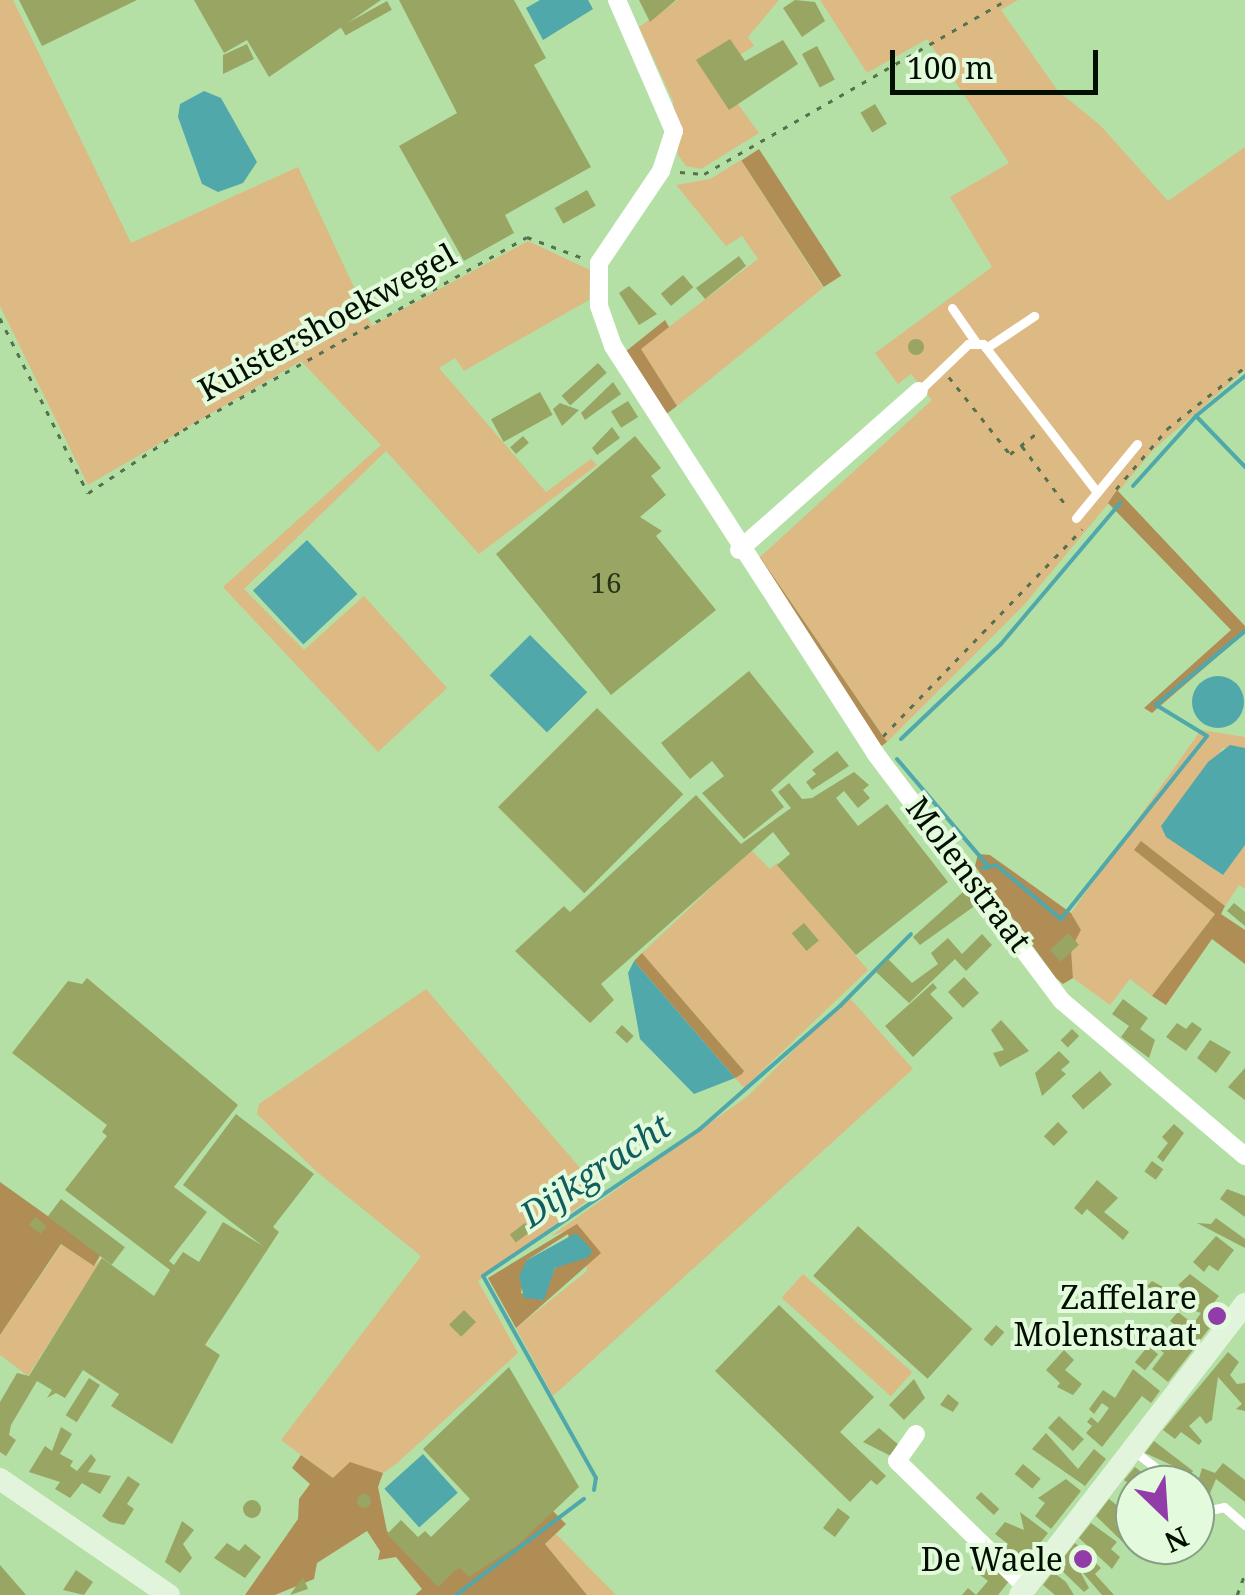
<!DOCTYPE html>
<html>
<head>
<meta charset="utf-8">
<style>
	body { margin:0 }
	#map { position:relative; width:1245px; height:1595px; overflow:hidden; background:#b4e0a6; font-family:"Noto Serif",serif }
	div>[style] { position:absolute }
	.green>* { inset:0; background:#ddb983; transform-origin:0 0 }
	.forest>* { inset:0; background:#b08d55; transform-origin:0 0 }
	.water>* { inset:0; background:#50a8ab; transform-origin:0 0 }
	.round { border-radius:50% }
	.stream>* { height:4px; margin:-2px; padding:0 2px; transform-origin:2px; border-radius:2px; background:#50a8ab }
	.building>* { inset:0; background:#98a563; transform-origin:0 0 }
	.path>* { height:2.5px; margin-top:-1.25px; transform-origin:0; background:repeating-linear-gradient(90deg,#56714e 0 5px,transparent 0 13px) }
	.lane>* { height:9px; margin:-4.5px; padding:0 4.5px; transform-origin:4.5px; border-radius:4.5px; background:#fff }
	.street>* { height:18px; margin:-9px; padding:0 9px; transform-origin:9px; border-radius:9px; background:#fff }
	.secondary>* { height:22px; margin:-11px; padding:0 11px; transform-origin:11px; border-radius:11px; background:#e3f4dd }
	.dots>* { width:28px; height:28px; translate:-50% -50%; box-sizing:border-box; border:5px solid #e3fadc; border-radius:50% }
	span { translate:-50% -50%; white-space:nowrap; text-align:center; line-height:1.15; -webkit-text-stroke:8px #e3fadc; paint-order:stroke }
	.number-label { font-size:28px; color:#283419 }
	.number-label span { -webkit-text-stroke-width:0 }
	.street-label { font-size:32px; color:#030f00 }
	.poi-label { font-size:32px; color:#030f00 }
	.right { translate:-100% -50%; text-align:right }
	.water-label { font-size:35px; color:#105c5e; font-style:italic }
	.north { position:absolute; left:1115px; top:1465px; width:100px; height:100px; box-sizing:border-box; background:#e3fadc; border:2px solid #899c84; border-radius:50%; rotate:155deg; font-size:28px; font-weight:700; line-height:40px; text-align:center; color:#030f00 }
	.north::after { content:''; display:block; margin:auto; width:35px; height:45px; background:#913ca9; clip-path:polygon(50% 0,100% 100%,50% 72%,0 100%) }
	.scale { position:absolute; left:890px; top:50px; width:208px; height:45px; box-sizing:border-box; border:5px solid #030f00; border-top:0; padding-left:12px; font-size:30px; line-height:35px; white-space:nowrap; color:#030f00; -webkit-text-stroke:8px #e3fadc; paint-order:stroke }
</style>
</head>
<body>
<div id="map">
	<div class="green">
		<div style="clip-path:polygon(0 0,13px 0,131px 243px,298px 167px,372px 326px,528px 241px,590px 270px,589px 300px,464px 371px,455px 358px,439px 368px,546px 492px,591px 459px,597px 465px,479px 554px,386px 451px,244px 589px,304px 650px,364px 596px,447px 688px,378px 752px,223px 587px,381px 445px,301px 361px,88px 485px,0 306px)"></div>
		<div style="clip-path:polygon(678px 0,779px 0,748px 37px,754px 46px,714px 71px,759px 133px,701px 169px,686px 166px,678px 155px,673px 101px,639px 27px)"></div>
		<div style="clip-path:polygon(820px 0,1018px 0,1001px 10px,1058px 91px,1101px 126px,1168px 201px,1245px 147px,1245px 370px,1153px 450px,1023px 606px,887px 742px,760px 557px,932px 400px,911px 374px,898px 384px,875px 353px,992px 267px,950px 197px,1009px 163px,927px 39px,867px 73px)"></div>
		<div style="clip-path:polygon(741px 160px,823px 288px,677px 406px,640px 349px,758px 259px,742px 236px,726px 246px,676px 185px,710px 179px)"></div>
		<div style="clip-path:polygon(1201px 730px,1245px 737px,1245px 748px,1223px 748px,1161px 826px,1222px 875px,1245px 845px,1245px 889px,1239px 885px,1225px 906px,1141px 841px,1135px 851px,1215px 914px,1152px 996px,1130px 979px,1110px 1005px,1073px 978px,1071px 949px,1081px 930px,1071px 913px)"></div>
		<div style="clip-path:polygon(751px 850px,770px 869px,777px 863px,868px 970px,744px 1088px,735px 1078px,743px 1070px,642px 953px)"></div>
		<div style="clip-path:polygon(426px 989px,600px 1191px,478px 1281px,518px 1353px,395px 1465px,383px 1473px,334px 1479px,281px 1440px,421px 1256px,317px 1172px,257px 1114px,259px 1104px)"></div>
		<div style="clip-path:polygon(848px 996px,913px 1069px,553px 1396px,516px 1328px,587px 1271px,580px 1226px,551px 1236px,748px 1096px)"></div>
		<div style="clip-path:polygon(62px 1244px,94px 1266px,104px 1256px,28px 1376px,0 1355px,0 1335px)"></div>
		<div style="left:803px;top:1274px;width:147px;height:32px;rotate:42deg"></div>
		<div style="clip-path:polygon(556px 1534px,616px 1595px,587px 1595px,545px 1544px)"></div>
	</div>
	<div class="forest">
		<div style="left:759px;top:149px;width:151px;height:21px;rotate:57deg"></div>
		<div style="clip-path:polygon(665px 320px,669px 327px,641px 349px,677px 406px,665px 415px,625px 352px)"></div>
		<div style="clip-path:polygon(1117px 490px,1245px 626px,1245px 633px,1152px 713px,1144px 708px,1231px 630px,1108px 503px)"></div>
		<div style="clip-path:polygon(760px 557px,887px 742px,880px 747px,755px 560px)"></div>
		<div style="clip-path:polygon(1141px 841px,1225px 906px,1221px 914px,1245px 930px,1245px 964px,1212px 939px,1166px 1005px,1152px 996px,1215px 914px,1134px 850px)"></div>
		<div style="clip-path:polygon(978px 854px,990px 855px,1071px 913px,1081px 930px,1071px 949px,1073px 978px,1063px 984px,1056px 978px,975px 866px)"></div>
		<div style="clip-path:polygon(642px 953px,744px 1071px,742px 1074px,735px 1078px,634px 961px)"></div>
		<div style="clip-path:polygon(0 1182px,101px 1254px,94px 1266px,61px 1244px,0 1335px)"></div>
		<div style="clip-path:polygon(evenodd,577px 1224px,601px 1253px,516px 1328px,488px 1278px,577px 1224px,568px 1234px,573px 1259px,555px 1268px,543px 1300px,521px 1293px,527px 1260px,568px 1234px)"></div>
		<div style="clip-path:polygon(301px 1455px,333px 1478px,350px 1462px,383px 1473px,378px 1487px,387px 1531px,439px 1585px,461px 1565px,553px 1511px,566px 1524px,545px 1544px,587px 1595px,415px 1595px,422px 1589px,396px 1557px,378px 1560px,380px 1551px,367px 1531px,317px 1563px,314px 1579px,275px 1595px,245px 1595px,298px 1519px,299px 1499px,310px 1484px,292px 1468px)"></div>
	</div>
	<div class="water">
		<div style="clip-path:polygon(540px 0,588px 0,593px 9px,543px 40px,526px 8px)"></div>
		<div style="clip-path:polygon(204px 91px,221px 98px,257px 162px,243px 183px,218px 192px,202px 184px,178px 117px,180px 104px)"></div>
		<div style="left:307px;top:540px;width:74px;height:74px;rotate:47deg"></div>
		<div style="left:530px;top:635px;width:81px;height:57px;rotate:45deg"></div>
		<div class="round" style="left:1192px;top:676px;width:52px;height:52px"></div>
		<div style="clip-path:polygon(1230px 745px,1245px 748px,1245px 845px,1223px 875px,1166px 837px,1161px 826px,1208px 762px)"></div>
		<div style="clip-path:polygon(634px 961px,735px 1078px,694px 1094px,640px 1039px,628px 973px)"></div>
		<div style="clip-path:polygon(576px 1233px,592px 1250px,589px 1257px,555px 1268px,544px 1300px,524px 1298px,519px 1276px,527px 1260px)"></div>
		<div style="left:423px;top:1454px;width:52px;height:52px;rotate:48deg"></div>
	</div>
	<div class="stream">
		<div style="left:1245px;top:376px;width:63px;rotate:140.8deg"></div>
		<div style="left:1196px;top:416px;width:71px;rotate:46.1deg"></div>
		<div style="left:1133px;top:486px;width:94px;rotate:-48deg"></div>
		<div style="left:901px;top:739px;width:138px;rotate:-43.5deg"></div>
		<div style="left:1001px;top:644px;width:185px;rotate:-49.8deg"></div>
		<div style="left:897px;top:759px;width:140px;rotate:49.6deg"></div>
		<div style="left:983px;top:868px;width:13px;rotate:-13deg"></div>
		<div style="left:996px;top:865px;width:85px;rotate:39.7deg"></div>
		<div style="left:1061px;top:919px;width:234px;rotate:-51.4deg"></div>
		<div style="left:1207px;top:736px;width:60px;rotate:-148.7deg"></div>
		<div style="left:1156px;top:705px;width:116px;rotate:-39.7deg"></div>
		<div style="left:594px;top:1490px;width:12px;rotate:-81deg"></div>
		<div style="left:596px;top:1478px;width:231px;rotate:-119.2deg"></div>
		<div style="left:483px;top:1276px;width:262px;rotate:-34.1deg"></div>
		<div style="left:700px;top:1129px;width:186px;rotate:-41.3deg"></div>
		<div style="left:840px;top:1006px;width:101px;rotate:-45.4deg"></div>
		<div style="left:456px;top:1595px;width:160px;rotate:-36.9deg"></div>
	</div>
	<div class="building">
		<div style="clip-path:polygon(19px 0,137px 0,42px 46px)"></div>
		<div style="clip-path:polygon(194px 0,381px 0,269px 77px,247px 40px,224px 53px)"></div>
		<div style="clip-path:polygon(399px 0,514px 0,546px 58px,534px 65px,591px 167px,505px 215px,514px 233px,464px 261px,399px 146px,457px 113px)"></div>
		<div style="clip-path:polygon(639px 0,676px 0,650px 22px)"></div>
		<div style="clip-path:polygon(795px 0,815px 2px,825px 21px,802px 37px,783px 8px)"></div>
		<div style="left:387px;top:1px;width:10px;height:53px;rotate:61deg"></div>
		<div style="clip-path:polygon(730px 39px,745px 61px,783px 40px,798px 64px,729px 110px,696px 60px)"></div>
		<div style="clip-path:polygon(247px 44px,254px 59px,223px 74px,223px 55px)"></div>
		<div style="left:817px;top:46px;width:38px;height:17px;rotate:62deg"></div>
		<div style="left:875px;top:104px;width:23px;height:17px;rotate:59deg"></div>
		<div style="left:587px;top:190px;width:18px;height:37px;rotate:61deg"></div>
		<div style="clip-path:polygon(739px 256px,746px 266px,705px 299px,696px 288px)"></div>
		<div style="left:683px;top:275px;width:16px;height:29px;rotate:50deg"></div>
		<div style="clip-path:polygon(629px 286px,657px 314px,639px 325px,619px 293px)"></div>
		<div class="round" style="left:908px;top:339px;width:16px;height:16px"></div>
		<div style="left:598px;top:363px;width:13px;height:49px;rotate:48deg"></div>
		<div style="clip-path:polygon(613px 382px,621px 394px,585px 420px,581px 413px)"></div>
		<div style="left:540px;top:392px;width:26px;height:56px;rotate:61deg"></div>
		<div style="left:628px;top:401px;width:19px;height:20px;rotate:58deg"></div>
		<div style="clip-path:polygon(560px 403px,579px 410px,562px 426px,553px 409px)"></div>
		<div style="clip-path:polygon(612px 427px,620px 438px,597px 455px,592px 448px)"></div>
		<div style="left:523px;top:436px;width:9px;height:17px;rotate:49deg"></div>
		<div style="clip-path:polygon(635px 436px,661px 468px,651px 476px,666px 495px,640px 517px,662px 531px,656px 536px,716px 610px,611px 695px,496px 554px)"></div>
		<div style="clip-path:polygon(749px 671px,814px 752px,771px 790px,784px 807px,744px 839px,702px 793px,724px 776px,712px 761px,690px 779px,661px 743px)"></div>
		<div style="left:597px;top:708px;width:122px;height:140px;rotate:45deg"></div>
		<div style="clip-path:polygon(837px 751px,849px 766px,812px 790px,806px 782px,816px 774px,812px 770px)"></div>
		<div style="clip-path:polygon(854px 772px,869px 785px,863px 790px,870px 798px,858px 808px,844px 791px,836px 798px,858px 826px,887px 804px,948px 882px,856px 955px,777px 865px,790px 854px,773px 832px,601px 984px,614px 1000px,590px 1023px,515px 951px,564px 906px,570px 912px,696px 795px,741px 844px,791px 808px,778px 792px,789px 783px,802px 799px,812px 798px)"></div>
		<div style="clip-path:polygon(964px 891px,976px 905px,920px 945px,913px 937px)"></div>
		<div style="clip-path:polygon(1234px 903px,1245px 912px,1245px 926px,1227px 911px)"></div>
		<div style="left:804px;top:923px;width:23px;height:16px;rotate:50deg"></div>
		<div style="left:1068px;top:933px;width:16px;height:25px;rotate:47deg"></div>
		<div style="clip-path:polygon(982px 934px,992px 945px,966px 971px,955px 959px,909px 1003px,876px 972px,888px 959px,912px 983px,938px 964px,931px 953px,948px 938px,962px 954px)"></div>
		<div style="left:964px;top:977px;width:22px;height:22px;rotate:47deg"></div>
		<div style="clip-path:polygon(87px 978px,238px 1105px,174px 1187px,207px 1212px,169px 1261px,174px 1265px,183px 1252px,199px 1262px,223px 1222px,263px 1246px,183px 1185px,236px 1114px,314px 1174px,273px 1227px,279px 1232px,205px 1345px,220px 1355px,172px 1444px,111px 1406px,119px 1394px,83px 1370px,65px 1398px,56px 1393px,47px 1398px,52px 1390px,37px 1381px,11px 1425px,9px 1435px,16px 1440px,6px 1456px,0 1452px,0 1402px,17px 1373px,29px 1376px,102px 1258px,154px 1296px,170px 1270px,65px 1190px,107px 1136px,102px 1132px,107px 1125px,12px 1053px,68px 981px,82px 984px)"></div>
		<div style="clip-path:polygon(933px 983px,937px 988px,930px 994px,953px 1018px,913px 1057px,885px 1026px)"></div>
		<div style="clip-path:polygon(1123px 999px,1148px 1018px,1140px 1029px,1155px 1040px,1149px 1058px,1121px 1037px,1129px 1026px,1112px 1014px)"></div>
		<div style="clip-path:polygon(1001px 1020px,1029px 1051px,1000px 1067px,993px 1053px,1004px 1050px,991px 1030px)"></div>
		<div style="clip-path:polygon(1192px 1022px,1202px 1029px,1186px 1051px,1166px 1037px,1177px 1023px,1186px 1029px)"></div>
		<div style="left:622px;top:1025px;width:16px;height:10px;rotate:43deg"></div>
		<div style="left:1072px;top:1029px;width:10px;height:16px;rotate:45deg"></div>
		<div style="clip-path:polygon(1210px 1040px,1231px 1052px,1216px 1073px,1197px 1058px)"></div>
		<div style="clip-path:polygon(1059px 1051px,1070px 1062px,1061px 1070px,1066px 1074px,1042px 1096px,1035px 1073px)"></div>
		<div style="clip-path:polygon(1245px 1068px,1245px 1100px,1228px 1087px)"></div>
		<div style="left:1100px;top:1071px;width:18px;height:38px;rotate:49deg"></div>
		<div style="left:1058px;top:1122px;width:14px;height:20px;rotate:45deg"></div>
		<div style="clip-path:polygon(1174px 1124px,1184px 1133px,1163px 1162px,1157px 1157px,1168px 1143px,1162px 1137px)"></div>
		<div style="left:1152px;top:1161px;width:14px;height:13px;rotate:36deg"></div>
		<div style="clip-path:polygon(1097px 1180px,1118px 1198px,1104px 1212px,1129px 1232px,1123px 1240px,1087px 1209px,1082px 1215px,1074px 1208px)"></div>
		<div style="clip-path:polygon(1227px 1189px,1245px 1196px,1245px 1217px,1220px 1199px)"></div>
		<div style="left:61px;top:1199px;width:80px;height:22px;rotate:37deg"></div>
		<div style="left:35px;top:1217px;width:15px;height:10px;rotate:37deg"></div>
		<div style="clip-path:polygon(1216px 1218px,1245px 1239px,1245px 1248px,1197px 1223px,1211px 1224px)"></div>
		<div style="left:525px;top:1223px;width:10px;height:19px;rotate:53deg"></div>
		<div style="left:858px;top:1226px;width:154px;height:67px;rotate:42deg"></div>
		<div style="clip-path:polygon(1216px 1236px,1234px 1250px,1218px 1271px,1209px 1265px,1204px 1272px,1193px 1262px)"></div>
		<div style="clip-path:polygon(1190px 1274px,1219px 1296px,1209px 1309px,1219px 1316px,1198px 1343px,1170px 1321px,1178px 1312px,1193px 1324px,1201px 1313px,1183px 1307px,1192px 1295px,1178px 1285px)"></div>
		<div style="clip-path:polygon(1152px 1281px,1174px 1293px,1166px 1302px,1147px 1286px)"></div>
		<div style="clip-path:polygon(779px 1305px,874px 1397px,840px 1432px,886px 1476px,877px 1485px,871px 1480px,850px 1502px,715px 1371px)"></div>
		<div style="left:464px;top:1310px;width:17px;height:21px;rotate:45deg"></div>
		<div style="left:996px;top:1325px;width:11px;height:19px;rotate:41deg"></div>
		<div style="clip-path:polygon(1176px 1337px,1193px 1350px,1168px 1382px,1152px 1369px,1164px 1353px,1159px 1349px)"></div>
		<div style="left:1148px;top:1346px;width:13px;height:21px;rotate:39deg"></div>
		<div style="clip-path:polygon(1064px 1350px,1074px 1360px,1065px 1370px,1082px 1384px,1073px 1395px,1057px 1387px,1060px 1383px,1046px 1370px)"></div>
		<div style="clip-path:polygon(1228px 1352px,1239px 1362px,1230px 1375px,1237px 1384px,1245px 1383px,1245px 1411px,1236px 1409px,1242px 1404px,1218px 1377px,1212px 1420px,1206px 1424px,1200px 1416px,1189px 1426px,1202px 1441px,1199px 1445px,1181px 1432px,1175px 1439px,1163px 1430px)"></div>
		<div style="clip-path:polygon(509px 1367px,579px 1487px,519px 1544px,469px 1577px,459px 1567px,438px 1587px,387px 1534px,401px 1520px,418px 1537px,425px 1531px,431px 1537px,470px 1499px,423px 1449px)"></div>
		<div style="clip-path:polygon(1133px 1369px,1160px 1391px,1151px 1403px,1142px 1396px,1102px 1447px,1086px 1433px,1092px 1426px,1087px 1422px,1091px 1417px,1098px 1423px,1109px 1408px,1102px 1403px,1094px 1414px,1089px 1409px,1103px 1390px,1115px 1398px)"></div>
		<div style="left:89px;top:1378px;width:13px;height:44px;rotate:32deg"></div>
		<div style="clip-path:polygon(914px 1379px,925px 1398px,904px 1420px,889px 1405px)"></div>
		<div style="clip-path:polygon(948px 1394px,959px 1403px,953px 1412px,940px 1405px)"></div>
		<div style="left:1059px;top:1416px;width:34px;height:16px;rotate:43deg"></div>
		<div style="clip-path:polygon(61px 1427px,72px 1434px,60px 1454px,73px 1461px,70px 1466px,77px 1471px,91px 1454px,96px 1460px,88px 1472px,111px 1476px,100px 1494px,82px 1483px,70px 1498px,55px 1489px,60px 1482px,29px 1472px,45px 1446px,52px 1451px)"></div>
		<div style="clip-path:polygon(879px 1428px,900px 1446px,891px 1456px,863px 1442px)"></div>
		<div style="clip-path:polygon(1046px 1433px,1078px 1469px,1094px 1449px,1106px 1459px,1085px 1486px,1032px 1449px)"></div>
		<div style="clip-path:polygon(1154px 1441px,1193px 1471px,1191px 1474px,1145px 1453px)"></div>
		<div style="clip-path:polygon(1223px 1463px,1245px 1480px,1245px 1502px,1216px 1479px,1208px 1498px,1195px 1492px,1202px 1468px,1215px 1473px)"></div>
		<div style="left:1023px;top:1464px;width:23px;height:13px;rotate:40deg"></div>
		<div style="clip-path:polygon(1135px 1467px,1158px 1485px,1135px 1489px,1124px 1480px)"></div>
		<div style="clip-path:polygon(128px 1476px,140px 1484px,127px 1504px,134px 1509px,124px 1525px,110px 1522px,102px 1516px)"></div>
		<div style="clip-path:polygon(1066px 1479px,1081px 1491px,1051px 1529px,1035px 1516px,1045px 1503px,1038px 1498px)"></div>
		<div style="left:981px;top:1492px;width:25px;height:8px;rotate:43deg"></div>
		<div class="round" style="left:357px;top:1494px;width:14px;height:14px"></div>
		<div style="clip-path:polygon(1109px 1499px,1125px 1512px,1115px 1524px,1141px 1545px,1133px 1552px,1096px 1516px)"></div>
		<div class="round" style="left:243px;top:1500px;width:18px;height:18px"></div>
		<div style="left:838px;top:1508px;width:15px;height:25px;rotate:37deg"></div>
		<div style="clip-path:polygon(1020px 1512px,1048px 1533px,1015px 1575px,1000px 1553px,1008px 1544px,995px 1534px,1005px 1522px,1024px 1530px)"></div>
		<div style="clip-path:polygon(182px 1521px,194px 1530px,183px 1544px,192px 1558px,180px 1573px,165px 1562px)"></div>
		<div style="clip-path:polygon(1091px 1523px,1117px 1542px,1111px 1549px,1120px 1557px,1112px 1569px,1079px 1538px)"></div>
		<div style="clip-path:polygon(227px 1543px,239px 1551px,245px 1544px,261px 1557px,245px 1578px,214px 1558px)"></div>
		<div style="clip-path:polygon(1075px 1543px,1101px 1568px,1095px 1574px,1114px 1595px,1102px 1595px,1077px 1566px,1089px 1588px,1084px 1592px,1057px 1566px)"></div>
		<div style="clip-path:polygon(979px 1558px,1010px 1580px,998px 1595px,962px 1595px,968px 1588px,976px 1595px,988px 1581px,971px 1568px)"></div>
		<div style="clip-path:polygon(0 1565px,26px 1595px,0 1595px)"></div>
		<div style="clip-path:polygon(76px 1570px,93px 1582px,84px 1595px,63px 1590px)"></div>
		<div style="clip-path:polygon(1053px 1572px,1066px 1582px,1074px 1595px,1055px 1595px,1043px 1585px)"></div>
		<div style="clip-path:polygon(303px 1577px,308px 1589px,290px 1595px,299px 1582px)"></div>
	</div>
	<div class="path">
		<div style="left:680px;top:172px;width:24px;rotate:5deg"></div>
		<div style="left:704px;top:174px;width:349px;rotate:-29.9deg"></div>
		<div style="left:0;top:318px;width:196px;rotate:63.3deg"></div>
		<div style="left:88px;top:493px;width:114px;rotate:-33.6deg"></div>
		<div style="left:183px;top:430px;width:394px;rotate:-29.3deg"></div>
		<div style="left:527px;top:237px;width:60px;rotate:20.6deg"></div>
		<div style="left:949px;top:377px;width:98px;rotate:51.6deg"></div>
		<div style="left:1010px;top:454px;width:34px;rotate:-38deg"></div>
		<div style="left:1022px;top:446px;width:77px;rotate:53.4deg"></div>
		<div style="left:1116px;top:489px;width:79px;rotate:-49.6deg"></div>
		<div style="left:1167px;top:429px;width:100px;rotate:-38.5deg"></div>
		<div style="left:883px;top:736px;width:287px;rotate:-46.1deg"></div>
		<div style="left:1237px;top:1595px;width:23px;rotate:-70deg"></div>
	</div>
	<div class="lane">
		<div style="left:952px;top:308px;width:44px;rotate:55.2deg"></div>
		<div style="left:986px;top:348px;width:58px;rotate:-33.7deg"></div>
		<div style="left:919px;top:391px;width:68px;rotate:-43.8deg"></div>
		<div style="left:968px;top:344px;width:15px"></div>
		<div style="left:983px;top:344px;width:187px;rotate:52.4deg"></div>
		<div style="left:1076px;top:518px;width:96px;rotate:-50.5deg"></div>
		<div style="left:1134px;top:1451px;width:56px;rotate:37.7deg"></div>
		<div style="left:1195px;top:1498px;width:19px;rotate:39deg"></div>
		<div style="left:1210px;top:1510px;width:14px;rotate:-12deg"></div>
		<div style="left:1224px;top:1507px;width:28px;rotate:41deg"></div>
	</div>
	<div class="street">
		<div style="left:617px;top:0;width:143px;rotate:66.5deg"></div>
		<div style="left:674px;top:131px;width:42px;rotate:108deg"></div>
		<div style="left:661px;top:171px;width:111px;rotate:124deg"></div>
		<div style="left:599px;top:263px;width:43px;rotate:90deg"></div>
		<div style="left:599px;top:306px;width:42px;rotate:70.7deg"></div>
		<div style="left:613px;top:346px;width:484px;rotate:57.2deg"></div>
		<div style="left:875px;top:753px;width:311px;rotate:53deg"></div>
		<div style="left:1062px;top:1001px;width:240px;rotate:40.3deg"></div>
		<div style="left:739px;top:550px;width:240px;rotate:-41.5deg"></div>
		<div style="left:916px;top:1434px;width:33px;rotate:125deg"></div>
		<div style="left:897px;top:1461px;width:180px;rotate:44.3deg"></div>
	</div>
	<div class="secondary">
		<div style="left:0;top:1479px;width:205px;rotate:34.5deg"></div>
		<div style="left:1020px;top:1595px;width:368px;rotate:-52.3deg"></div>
	</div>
	<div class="dots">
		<div style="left:1217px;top:1316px;background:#913ca9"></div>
		<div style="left:1083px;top:1559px;background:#913ca9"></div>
	</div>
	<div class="number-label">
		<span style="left:606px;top:582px">16</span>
	</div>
	<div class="street-label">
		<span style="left:327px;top:322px;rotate:-29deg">Kuistershoekwegel</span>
		<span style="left:969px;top:874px;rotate:53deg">Molenstraat</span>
	</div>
	<div class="poi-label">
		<span class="right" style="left:1197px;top:1316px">Zaffelare<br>Molenstraat</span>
		<span class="right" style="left:1063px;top:1559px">De Waele</span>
	</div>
	<div class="water-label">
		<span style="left:595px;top:1170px;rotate:-34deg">Dijkgracht</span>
	</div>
	<div class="north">N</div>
	<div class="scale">100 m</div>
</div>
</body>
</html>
